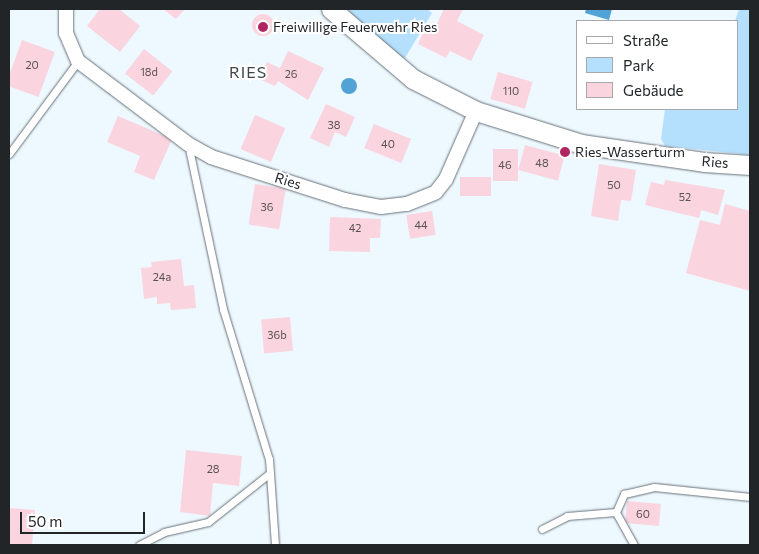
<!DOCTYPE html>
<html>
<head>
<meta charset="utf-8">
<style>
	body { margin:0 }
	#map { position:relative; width:759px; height:554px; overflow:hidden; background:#eef8ff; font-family:Commissioner,sans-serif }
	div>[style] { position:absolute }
	.green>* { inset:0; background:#b5e0fd }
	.water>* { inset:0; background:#51a3d5 }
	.round { border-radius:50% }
	.building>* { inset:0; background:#fad4de; transform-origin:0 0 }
	.roads { filter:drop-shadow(0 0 1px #687177) drop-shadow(0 0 1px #687177) }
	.lane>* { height:7px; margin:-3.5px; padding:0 3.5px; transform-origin:3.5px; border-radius:3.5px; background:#fff }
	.street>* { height:14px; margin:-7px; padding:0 7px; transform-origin:7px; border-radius:7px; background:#fff }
	.secondary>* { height:19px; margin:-9.5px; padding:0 9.5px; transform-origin:9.5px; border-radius:9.5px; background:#fff }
	.dots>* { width:14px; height:14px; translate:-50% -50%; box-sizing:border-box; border:2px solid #fff; border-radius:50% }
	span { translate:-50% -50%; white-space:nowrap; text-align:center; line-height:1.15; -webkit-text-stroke:4px #fff; paint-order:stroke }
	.number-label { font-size:11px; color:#585156 }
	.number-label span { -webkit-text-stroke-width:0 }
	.poi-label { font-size:14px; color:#222528 }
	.left { translate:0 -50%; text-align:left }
	.street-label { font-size:14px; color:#222528 }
	.quarter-label { font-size:16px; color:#3d464b; letter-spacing:1px }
	.frame { position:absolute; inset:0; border:10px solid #222528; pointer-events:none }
	.legend { position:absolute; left:576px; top:20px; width:162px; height:90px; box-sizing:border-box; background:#fff; border:1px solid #a7a8a9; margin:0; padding:6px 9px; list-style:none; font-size:15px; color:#222528 }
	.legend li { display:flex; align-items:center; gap:10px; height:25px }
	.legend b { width:25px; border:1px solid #a7a8a9 }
	.scale { position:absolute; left:20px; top:512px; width:125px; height:22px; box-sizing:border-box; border:2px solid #222528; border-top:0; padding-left:6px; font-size:15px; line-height:18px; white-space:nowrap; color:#222528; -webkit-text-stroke:4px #fff; paint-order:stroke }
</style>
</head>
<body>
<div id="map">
	<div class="green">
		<div style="clip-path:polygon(347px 9px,427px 9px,432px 13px,405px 58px,396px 56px)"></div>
		<div style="clip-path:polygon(739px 9px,750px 9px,750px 155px,665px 146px,661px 139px,665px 109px,738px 109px,735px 21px)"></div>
	</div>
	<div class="water">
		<div style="clip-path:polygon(586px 9px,612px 9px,609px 20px,585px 13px)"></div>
		<div class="round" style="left:341px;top:78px;width:16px;height:16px"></div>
	</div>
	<div class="building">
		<div style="clip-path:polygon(100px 9px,119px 9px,140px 26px,120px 52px,87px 26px)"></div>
		<div style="clip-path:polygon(163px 9px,185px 9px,176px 19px)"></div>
		<div style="clip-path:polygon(444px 9px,463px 9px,457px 21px,484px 35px,471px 61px,450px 51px,446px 58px,418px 44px,426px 26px,434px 30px)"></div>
		<div class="round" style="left:252px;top:14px;width:22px;height:22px"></div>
		<div style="left:22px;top:40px;width:35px;height:48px;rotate:20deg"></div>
		<div style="left:144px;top:49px;width:36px;height:31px;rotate:38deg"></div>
		<div style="clip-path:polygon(288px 51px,324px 68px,308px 100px,278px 81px,275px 86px,259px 79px,267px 62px,280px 68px)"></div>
		<div style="left:498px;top:72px;width:36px;height:28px;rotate:16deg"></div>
		<div style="clip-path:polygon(326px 104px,355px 117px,346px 137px,335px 132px,329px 147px,310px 138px)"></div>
		<div style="left:255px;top:115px;width:33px;height:37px;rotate:23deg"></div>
		<div style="clip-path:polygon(118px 116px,172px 139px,154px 180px,134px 172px,140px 156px,107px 142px)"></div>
		<div style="left:374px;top:124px;width:40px;height:26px;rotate:22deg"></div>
		<div style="left:525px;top:145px;width:41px;height:26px;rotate:15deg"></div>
		<div style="left:493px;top:149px;width:25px;height:32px"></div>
		<div style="clip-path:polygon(599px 164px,636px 170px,631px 201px,621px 200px,618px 221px,591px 216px)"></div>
		<div style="left:491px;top:177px;width:19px;height:31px;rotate:90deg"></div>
		<div style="clip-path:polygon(665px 180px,725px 190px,718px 215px,701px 210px,699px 218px,645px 205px,651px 182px,664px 185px)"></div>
		<div style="left:255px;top:184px;width:31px;height:41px;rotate:9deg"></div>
		<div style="clip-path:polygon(725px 204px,750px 211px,750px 291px,686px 273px,700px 220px,720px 225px)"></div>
		<div style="left:432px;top:211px;width:24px;height:26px;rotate:81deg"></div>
		<div style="clip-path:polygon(330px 217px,381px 219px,380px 238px,370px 238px,370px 252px,329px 251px)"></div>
		<div style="clip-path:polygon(181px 259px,184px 286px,194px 285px,196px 308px,171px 310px,170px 303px,157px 304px,157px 297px,144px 299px,141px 268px,152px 267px,151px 262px)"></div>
		<div style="left:290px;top:317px;width:34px;height:29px;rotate:85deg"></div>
		<div style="clip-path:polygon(186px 450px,242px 456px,239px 486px,213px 483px,210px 516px,180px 512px)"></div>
		<div style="left:627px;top:501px;width:34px;height:22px;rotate:5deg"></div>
		<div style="clip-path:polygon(9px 508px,35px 510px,32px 545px,9px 545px)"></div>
	</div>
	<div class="roads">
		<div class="lane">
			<div style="left:188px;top:144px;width:169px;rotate:78deg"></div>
			<div style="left:223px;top:309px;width:157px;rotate:73deg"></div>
			<div style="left:269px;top:459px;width:86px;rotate:86deg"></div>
			<div style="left:9px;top:154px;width:116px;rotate:-53.4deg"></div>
			<div style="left:542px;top:529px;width:28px;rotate:-27deg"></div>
			<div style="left:567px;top:516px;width:49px;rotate:-4.7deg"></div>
			<div style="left:139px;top:545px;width:28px;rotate:-27deg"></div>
			<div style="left:164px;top:532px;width:45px;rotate:-12.8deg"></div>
			<div style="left:208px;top:522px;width:79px;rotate:-38.3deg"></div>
			<div style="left:634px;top:545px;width:38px;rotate:-119deg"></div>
			<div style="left:616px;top:512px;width:20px;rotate:-66deg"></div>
			<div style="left:624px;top:494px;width:31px;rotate:-13deg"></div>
			<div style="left:654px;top:487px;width:97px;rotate:5.9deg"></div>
		</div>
		<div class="street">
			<div style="left:66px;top:9px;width:24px;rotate:90deg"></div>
			<div style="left:66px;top:33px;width:30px;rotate:67deg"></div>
			<div style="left:78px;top:61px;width:138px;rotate:37deg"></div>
			<div style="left:188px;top:144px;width:26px;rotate:29deg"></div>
			<div style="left:211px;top:157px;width:141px;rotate:17.8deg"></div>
			<div style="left:345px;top:200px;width:37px;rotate:11deg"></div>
			<div style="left:381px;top:207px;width:26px;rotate:-7deg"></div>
			<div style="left:407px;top:204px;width:31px;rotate:-22deg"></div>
			<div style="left:436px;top:192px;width:16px;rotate:-52deg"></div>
			<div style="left:446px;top:179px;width:74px;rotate:-66.2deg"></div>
		</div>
		<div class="secondary">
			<div style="left:331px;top:9px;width:108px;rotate:40.5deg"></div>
			<div style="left:413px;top:79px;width:71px;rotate:26.9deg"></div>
			<div style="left:476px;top:111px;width:110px;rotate:17.4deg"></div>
			<div style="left:581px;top:144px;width:124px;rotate:8.3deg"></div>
			<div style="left:704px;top:162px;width:46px;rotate:3.7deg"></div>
		</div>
	</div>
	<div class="dots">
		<div style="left:263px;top:27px;background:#b12662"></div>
		<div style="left:565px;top:152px;background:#b12662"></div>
	</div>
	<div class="number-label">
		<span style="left:32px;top:65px">20</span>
		<span style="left:149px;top:72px">18d</span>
		<span style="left:291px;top:74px">26</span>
		<span style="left:511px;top:91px">110</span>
		<span style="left:334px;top:125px">38</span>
		<span style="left:388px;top:144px">40</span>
		<span style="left:542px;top:163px">48</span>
		<span style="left:505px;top:165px">46</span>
		<span style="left:614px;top:185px">50</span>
		<span style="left:685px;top:197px">52</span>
		<span style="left:267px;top:207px">36</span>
		<span style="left:421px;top:225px">44</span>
		<span style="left:355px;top:228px">42</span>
		<span style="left:162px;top:277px">24a</span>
		<span style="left:277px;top:335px">36b</span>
		<span style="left:213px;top:469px">28</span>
		<span style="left:643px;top:514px">60</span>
	</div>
	<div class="poi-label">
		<span class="left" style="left:273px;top:27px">Freiwillige Feuerwehr Ries</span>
		<span class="left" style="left:575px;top:152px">Ries-Wasserturm</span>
	</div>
	<div class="street-label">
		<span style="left:715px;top:162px;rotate:4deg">Ries</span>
		<span style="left:288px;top:181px;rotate:17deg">Ries</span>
	</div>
	<div class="quarter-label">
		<span style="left:248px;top:72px">RIES</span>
	</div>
	<div class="frame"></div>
	<ul class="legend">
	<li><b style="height:6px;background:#fff"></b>Straße</li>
	<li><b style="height:14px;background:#b5e0fd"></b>Park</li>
	<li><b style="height:14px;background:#fad4de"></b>Gebäude</li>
	</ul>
	<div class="scale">50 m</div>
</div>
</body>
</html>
